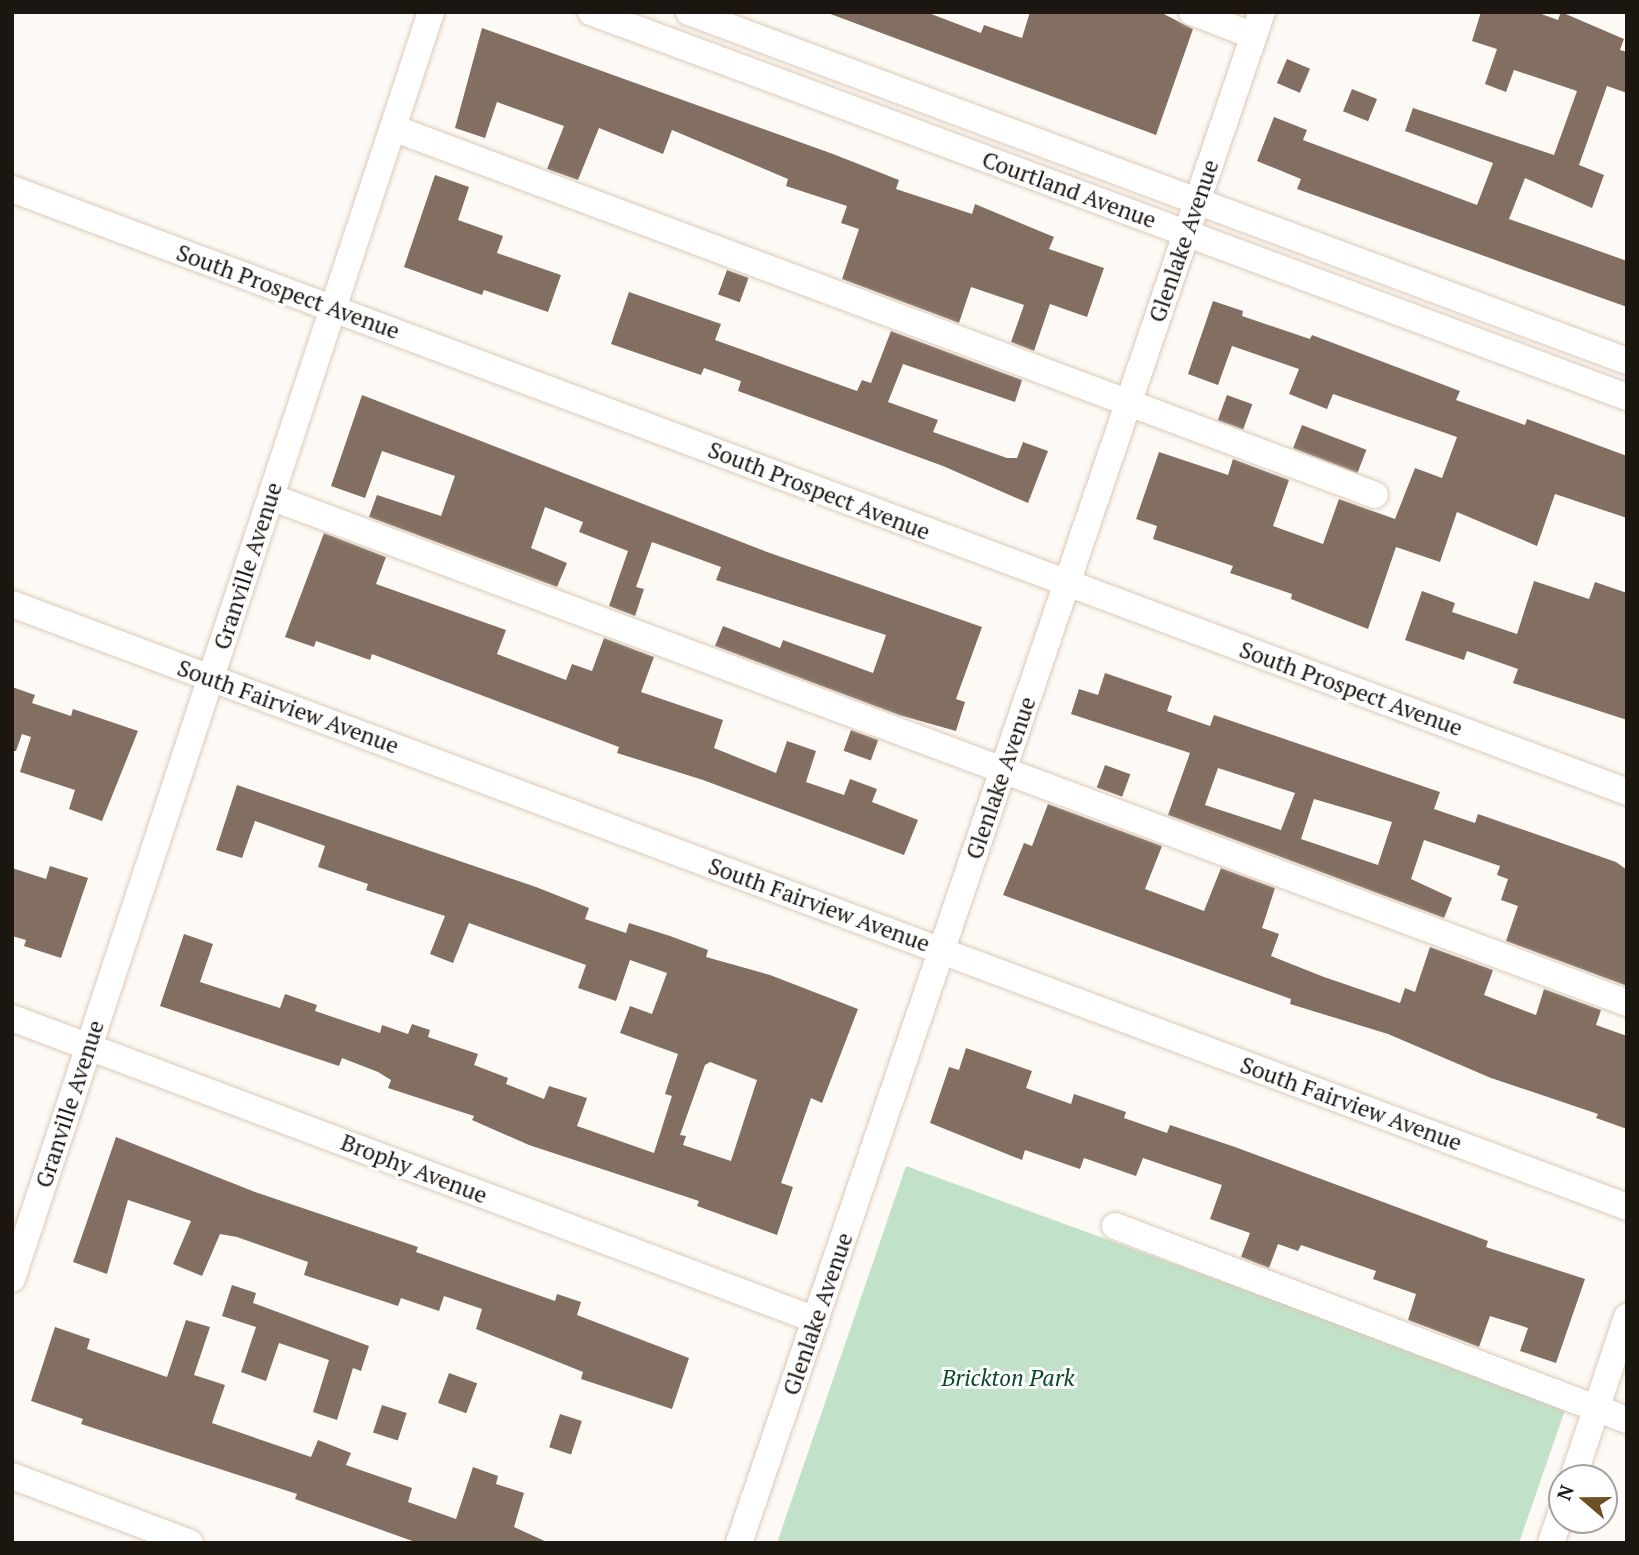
<!DOCTYPE html>
<html>
<head>
<meta charset="utf-8">
<style>
	body { margin:0 }
	#map { position:relative; width:1639px; height:1555px; overflow:hidden; background:#fdfaf6; font-family:"PT Serif",serif }
	div>[style] { position:absolute }
	.green>* { inset:0; background:#c1e1c9 }
	.building>* { inset:0; background:#826f62; transform-origin:0 0 }
	.roads { filter:drop-shadow(0 0 2px #dccab8) drop-shadow(0 0 2px #dccab8) }
	.minor>* { height:26px; margin:-13px; padding:0 13px; transform-origin:13px; border-radius:13px; background:#fff }
	span { translate:-50% -50%; white-space:nowrap; text-align:center; line-height:1.15; -webkit-text-stroke:6px #fff; paint-order:stroke }
	.street-label { font-size:23px; color:#1c1610 }
	.park-label { font-size:23px; color:#084a25; font-style:italic }
	.frame { position:absolute; inset:0; border:14px solid #1c1610; pointer-events:none }
	.north { position:absolute; left:1548px; top:1464px; width:70px; height:70px; box-sizing:border-box; background:#fff; border:2px solid #a4a29f; border-radius:50%; rotate:290deg; font-size:19px; font-weight:700; line-height:28px; text-align:center; color:#1c1610 }
	.north::after { content:''; display:block; margin:auto; width:24px; height:32px; background:#6d5124; clip-path:polygon(50% 0,100% 100%,50% 72%,0 100%) }
</style>
</head>
<body>
<div id="map">
	<div class="green">
		<div style="clip-path:polygon(906px 1166px,1566px 1407px,1519px 1543px,777px 1543px)"></div>
	</div>
	<div class="building">
		<div style="clip-path:polygon(825px 12px,926px 12px,981px 33px,984px 25px,1022px 38px,1030px 12px,1160px 12px,1193px 29px,1156px 135px)"></div>
		<div style="clip-path:polygon(1481px 12px,1536px 12px,1558px 20px,1561px 12px,1624px 39px,1620px 50px,1627px 52px,1627px 93px,1607px 86px,1579px 165px,1604px 175px,1592px 208px,1525px 178px,1509px 219px,1627px 261px,1627px 307px,1297px 189px,1301px 179px,1257px 161px,1274px 117px,1307px 130px,1303px 140px,1477px 205px,1493px 163px,1405px 131px,1413px 108px,1554px 155px,1577px 91px,1514px 70px,1506px 92px,1485px 84px,1497px 49px,1472px 41px)"></div>
		<div style="clip-path:polygon(482px 28px,833px 154px,899px 180px,896px 189px,972px 214px,975px 204px,1054px 237px,1049px 249px,1104px 268px,1087px 317px,1050px 304px,1034px 351px,1011px 342px,1024px 305px,971px 287px,959px 323px,842px 279px,859px 229px,841px 223px,847px 206px,786px 186px,788px 179px,672px 130px,663px 154px,599px 128px,578px 180px,547px 169px,564px 126px,497px 102px,485px 138px,455px 128px)"></div>
		<div style="left:1287px;top:59px;width:25px;height:26px;rotate:23deg"></div>
		<div style="left:1352px;top:89px;width:27px;height:24px;rotate:22deg"></div>
		<div style="clip-path:polygon(435px 175px,469px 187px,458px 220px,503px 236px,497px 253px,561px 275px,548px 312px,484px 290px,482px 295px,404px 267px)"></div>
		<div style="left:727px;top:270px;width:23px;height:26px;rotate:20deg"></div>
		<div style="clip-path:polygon(629px 292px,721px 324px,715px 340px,857px 391px,862px 380px,871px 383px,891px 331px,1022px 380px,1015px 402px,903px 364px,888px 402px,938px 420px,933px 432px,1007px 458px,1017px 458px,1023px 442px,1048px 451px,1028px 503px,943px 466px,738px 391px,741px 381px,704px 368px,701px 375px,611px 344px)"></div>
		<div style="clip-path:polygon(1213px 301px,1243px 311px,1242px 316px,1310px 339px,1312px 335px,1460px 391px,1456px 400px,1525px 425px,1527px 419px,1627px 456px,1627px 518px,1555px 494px,1537px 546px,1457px 512px,1440px 562px,1396px 547px,1368px 629px,1291px 599px,1292px 594px,1230px 573px,1233px 566px,1153px 539px,1157px 526px,1136px 519px,1159px 452px,1228px 475px,1233px 459px,1289px 480px,1273px 526px,1323px 544px,1339px 499px,1395px 519px,1415px 468px,1442px 478px,1457px 437px,1333px 394px,1327px 409px,1289px 394px,1299px 369px,1232px 346px,1218px 385px,1188px 374px)"></div>
		<div style="clip-path:polygon(362px 395px,767px 552px,982px 627px,956px 699px,965px 702px,956px 731px,899px 715px,715px 646px,723px 626px,780px 648px,783px 640px,873px 673px,886px 635px,716px 580px,721px 567px,652px 542px,636px 587px,644px 589px,635px 616px,609px 606px,628px 551px,579px 532px,583px 522px,545px 507px,531px 548px,567px 563px,557px 587px,369px 517px,377px 495px,441px 516px,455px 476px,382px 451px,365px 498px,331px 486px)"></div>
		<div style="left:1227px;top:395px;width:27px;height:27px;rotate:20deg"></div>
		<div style="left:1302px;top:425px;width:69px;height:25px;rotate:21deg"></div>
		<div style="clip-path:polygon(324px 533px,386px 557px,376px 584px,506px 630px,497px 654px,566px 680px,572px 664px,592px 671px,604px 638px,654px 657px,641px 692px,723px 720px,714px 748px,776px 773px,787px 741px,816px 751px,806px 782px,844px 795px,850px 779px,877px 789px,872px 802px,918px 820px,904px 855px,703px 780px,617px 753px,619px 747px,372px 654px,370px 660px,316px 641px,314px 647px,285px 637px)"></div>
		<div style="clip-path:polygon(1534px 581px,1589px 599px,1595px 582px,1627px 593px,1627px 720px,1513px 683px,1518px 669px,1467px 651px,1464px 660px,1405px 640px,1422px 591px,1455px 603px,1452px 612px,1517px 634px)"></div>
		<div style="clip-path:polygon(evenodd,1105px 673px,1172px 696px,1167px 711px,1210px 726px,1214px 715px,1440px 792px,1434px 809px,1475px 823px,1478px 814px,1616px 862px,1627px 870px,1627px 986px,1506px 941px,1518px 906px,1501px 900px,1508px 879px,1497px 875px,1500px 866px,1424px 840px,1411px 879px,1452px 898px,1444px 918px,1168px 815px,1190px 753px,1071px 714px,1079px 689px,1098px 695px,1105px 673px,1218px 768px,1295px 793px,1281px 830px,1205px 805px,1218px 768px,1105px 673px,1314px 799px,1392px 822px,1378px 865px,1301px 839px,1314px 799px)"></div>
		<div style="clip-path:polygon(12px 687px,35px 695px,32px 703px,71px 716px,73px 709px,138px 731px,102px 821px,69px 809px,75px 790px,20px 772px,31px 737px,22px 734px,16px 751px,12px 751px)"></div>
		<div style="left:851px;top:730px;width:29px;height:22px;rotate:20deg"></div>
		<div style="left:1105px;top:765px;width:27px;height:24px;rotate:20deg"></div>
		<div style="clip-path:polygon(evenodd,237px 785px,536px 887px,589px 908px,585px 919px,626px 933px,629px 923px,670px 936px,708px 950px,706px 957px,770px 975px,858px 1009px,822px 1103px,811px 1098px,781px 1183px,793px 1187px,777px 1235px,697px 1206px,699px 1201px,529px 1145px,472px 1120px,474px 1116px,388px 1088px,391px 1080px,378px 1072px,342px 1058px,339px 1066px,160px 1006px,184px 934px,213px 944px,200px 982px,280px 1008px,285px 994px,317px 1005px,315px 1011px,380px 1033px,382px 1025px,408px 1034px,412px 1024px,430px 1030px,428px 1037px,478px 1054px,474px 1065px,508px 1078px,506px 1084px,544px 1099px,549px 1086px,587px 1098px,577px 1126px,654px 1153px,672px 1096px,665px 1094px,678px 1054px,620px 1033px,630px 1006px,652px 1014px,667px 973px,630px 960px,616px 1001px,578px 988px,586px 965px,469px 923px,453px 963px,430px 954px,445px 916px,366px 890px,368px 884px,318px 867px,325px 846px,255px 821px,242px 858px,216px 850px,237px 785px,710px 1062px,757px 1080px,731px 1161px,683px 1145px,686px 1136px,680px 1135px,705px 1065px,710px 1062px)"></div>
		<div style="clip-path:polygon(1048px 804px,1162px 846px,1145px 889px,1204px 911px,1221px 868px,1275px 888px,1262px 928px,1279px 934px,1271px 956px,1324px 977px,1400px 1003px,1405px 988px,1415px 992px,1430px 947px,1493px 970px,1484px 995px,1536px 1015px,1544px 989px,1601px 1010px,1596px 1025px,1627px 1036px,1627px 1129px,1596px 1118px,1598px 1114px,1491px 1078px,1388px 1034px,1290px 1004px,1291px 999px,1003px 895px,1024px 843px,1032px 846px)"></div>
		<div style="clip-path:polygon(50px 866px,88px 878px,61px 958px,24px 946px,26px 940px,12px 936px,12px 868px,46px 879px)"></div>
		<div style="clip-path:polygon(966px 1048px,1032px 1071px,1026px 1088px,1071px 1104px,1074px 1094px,1126px 1112px,1124px 1118px,1167px 1133px,1170px 1125px,1235px 1147px,1488px 1241px,1486px 1247px,1585px 1279px,1556px 1363px,1520px 1351px,1528px 1328px,1490px 1316px,1479px 1347px,1408px 1320px,1416px 1294px,1373px 1279px,1376px 1271px,1301px 1245px,1298px 1251px,1278px 1244px,1269px 1268px,1241px 1257px,1250px 1233px,1210px 1219px,1222px 1185px,1143px 1158px,1136px 1176px,1084px 1158px,1080px 1169px,1025px 1150px,1022px 1160px,930px 1123px,949px 1067px,959px 1070px)"></div>
		<div style="clip-path:polygon(116px 1137px,255px 1192px,418px 1247px,416px 1252px,555px 1301px,557px 1294px,581px 1302px,577px 1315px,689px 1358px,672px 1409px,581px 1379px,583px 1372px,476px 1329px,482px 1309px,444px 1296px,439px 1311px,401px 1298px,398px 1306px,304px 1275px,308px 1262px,237px 1237px,220px 1234px,202px 1276px,173px 1264px,191px 1221px,128px 1200px,107px 1274px,73px 1262px)"></div>
		<div style="clip-path:polygon(232px 1285px,256px 1293px,253px 1303px,369px 1346px,361px 1371px,353px 1368px,337px 1420px,313px 1412px,329px 1360px,279px 1343px,266px 1381px,241px 1372px,256px 1327px,222px 1316px)"></div>
		<div style="clip-path:polygon(186px 1320px,210px 1327px,194px 1375px,225px 1385px,212px 1423px,311px 1457px,318px 1440px,351px 1453px,346px 1465px,412px 1488px,408px 1502px,456px 1519px,473px 1467px,498px 1476px,496px 1484px,524px 1493px,514px 1527px,549px 1543px,418px 1543px,295px 1499px,297px 1494px,81px 1424px,83px 1419px,31px 1401px,55px 1327px,90px 1339px,87px 1349px,167px 1377px)"></div>
		<div style="left:449px;top:1373px;width:30px;height:32px;rotate:20deg"></div>
		<div style="left:382px;top:1405px;width:26px;height:29px;rotate:18deg"></div>
		<div style="left:560px;top:1414px;width:23px;height:35px;rotate:18deg"></div>
	</div>
	<div class="roads">
		<div class="minor">
			<div style="left:591px;top:12px;width:1105px;rotate:20.39deg"></div>
			<div style="left:689px;top:12px;width:1001px;rotate:20.41deg"></div>
			<div style="left:1192px;top:12px;width:66px;rotate:21.2deg"></div>
			<div style="left:393px;top:128px;width:1048px;rotate:20.49deg"></div>
			<div style="left:12px;top:189px;width:1724px;rotate:20.47deg"></div>
			<div style="left:271px;top:497px;width:1447px;rotate:20.46deg"></div>
			<div style="left:12px;top:604px;width:1724px;rotate:20.47deg"></div>
			<div style="left:12px;top:1018px;width:859px;rotate:20.59deg"></div>
			<div style="left:1115px;top:1226px;width:548px;rotate:20.75deg"></div>
			<div style="left:12px;top:1279px;width:1334px;rotate:-71.7deg"></div>
			<div style="left:12px;top:1476px;width:190px;rotate:20.6deg"></div>
			<div style="left:1573px;top:1478px;width:170px;rotate:-71.5deg"></div>
			<div style="left:739px;top:1543px;width:1618px;rotate:-71.14deg"></div>
			<div style="left:1551px;top:1543px;width:34px;rotate:-71deg"></div>
		</div>
	</div>
	<div class="street-label">
		<span style="left:1069px;top:190px;rotate:20deg">Courtland Avenue</span>
		<span style="left:1184px;top:241px;rotate:-71deg">Glenlake Avenue</span>
		<span style="left:288px;top:292px;rotate:20deg">South Prospect Avenue</span>
		<span style="left:819px;top:491px;rotate:21deg">South Prospect Avenue</span>
		<span style="left:248px;top:566px;rotate:-72deg">Granville Avenue</span>
		<span style="left:1351px;top:689px;rotate:20deg">South Prospect Avenue</span>
		<span style="left:288px;top:707px;rotate:20deg">South Fairview Avenue</span>
		<span style="left:1001px;top:778px;rotate:-71deg">Glenlake Avenue</span>
		<span style="left:819px;top:905px;rotate:20deg">South Fairview Avenue</span>
		<span style="left:70px;top:1104px;rotate:-72deg">Granville Avenue</span>
		<span style="left:1351px;top:1104px;rotate:20deg">South Fairview Avenue</span>
		<span style="left:414px;top:1169px;rotate:21deg">Brophy Avenue</span>
		<span style="left:818px;top:1314px;rotate:-71deg">Glenlake Avenue</span>
	</div>
	<div class="park-label">
		<span style="left:1008px;top:1378px">Brickton Park</span>
	</div>
	<div class="frame"></div>
	<div class="north">N</div>
</div>
</body>
</html>
